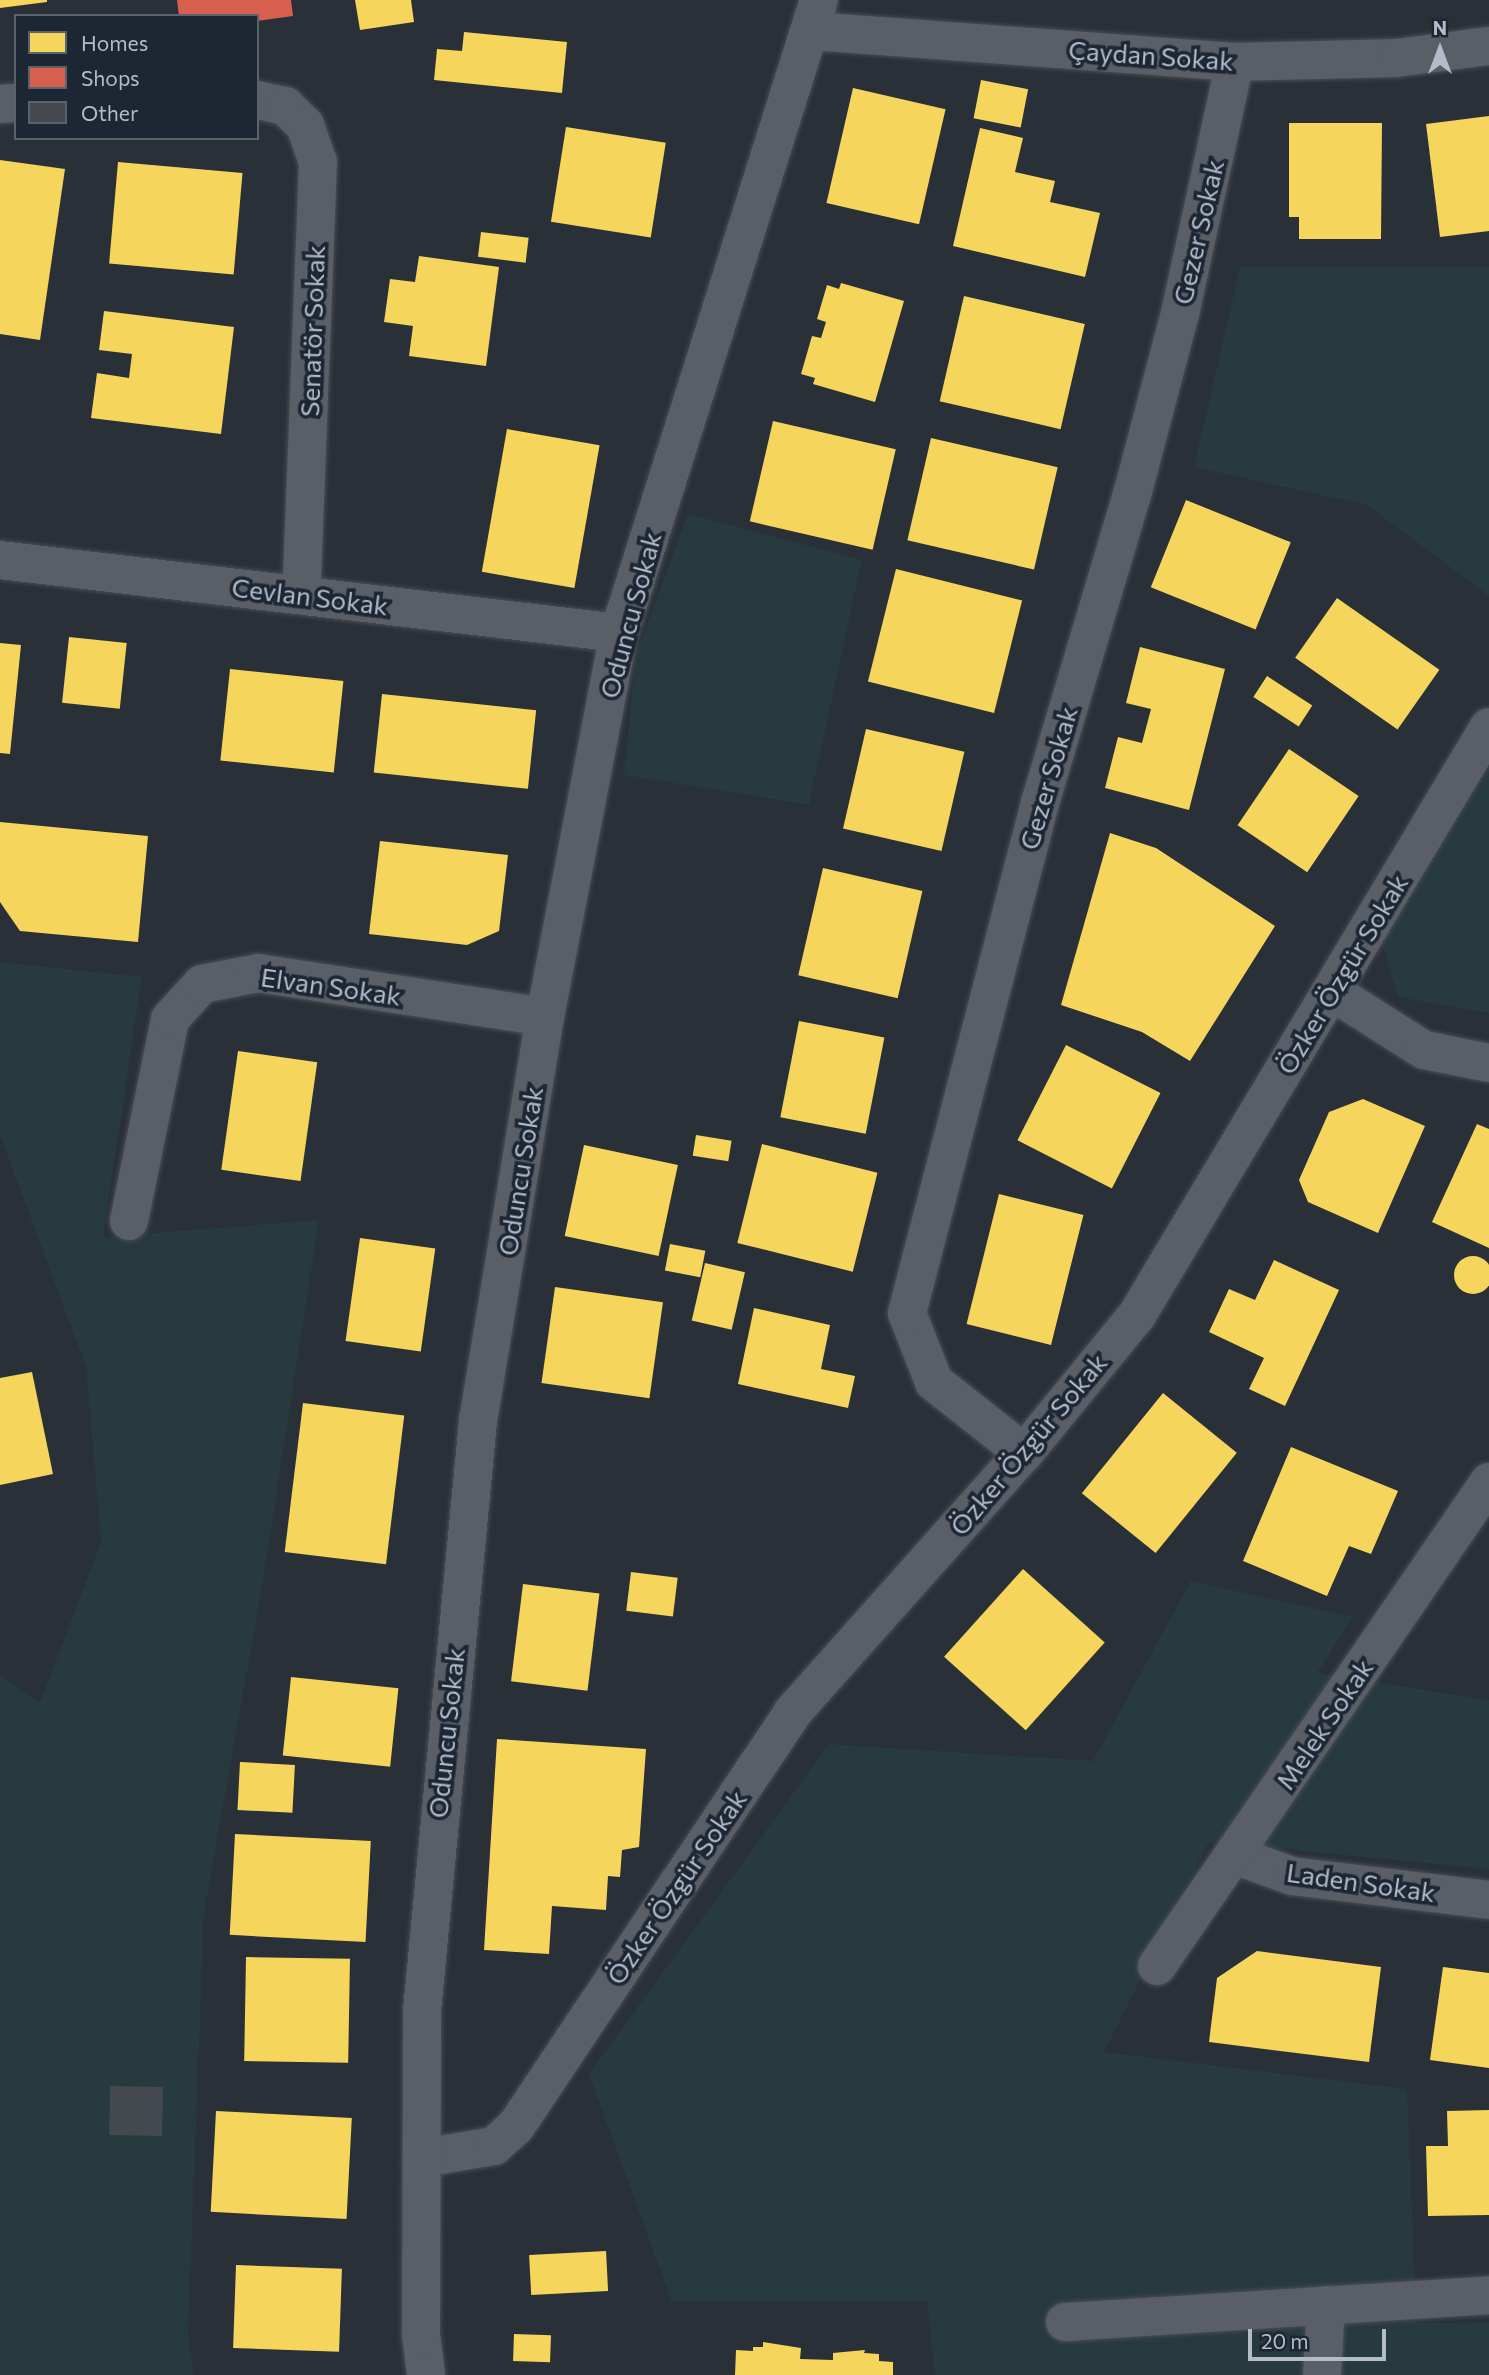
<!DOCTYPE html>
<html>
<head>
<meta charset="utf-8">
<style>
	body { margin:0 }
	#map { position:relative; width:1489px; height:2375px; overflow:hidden; background:#2a3038; font-family:Commissioner,sans-serif }
	div>[style] { position:absolute }
	.green>* { inset:0; background:#273a3e }
	.homes>* { inset:0; background:#f6d55c; transform-origin:0 0 }
	.round { border-radius:50% }
	.shops>* { inset:0; background:#d6604d }
	.building>* { inset:0; background:#444950; transform-origin:0 0 }
	.roads { filter:drop-shadow(0 0 2px #484c53) drop-shadow(0 0 2px #484c53) }
	.minor>* { height:38px; margin:-19px; padding:0 19px; transform-origin:19px; border-radius:19px; background:#5a5e66 }
	span { translate:-50% -50%; white-space:nowrap; text-align:center; line-height:1.15; -webkit-text-stroke:7px #1d2633; paint-order:stroke }
	.street-label { font-size:26px; color:#b4bcc9 }
	.legend { position:absolute; left:14px; top:14px; width:245px; height:126px; box-sizing:border-box; background:#1d2633; border:2px solid #59626f; margin:0; padding:9px 12px; list-style:none; font-size:21px; color:#b4bcc9 }
	.legend li { display:flex; align-items:center; gap:14px; height:35px }
	.legend b { width:35px; border:2px solid #59626f }
	.north { position:absolute; left:1405px; top:14px; width:70px; height:70px; -webkit-text-stroke:5px #1d2633; paint-order:stroke; rotate:0deg; font-size:19px; font-weight:700; line-height:28px; text-align:center; color:#b4bcc9 }
	.north::after { content:''; display:block; margin:auto; width:24px; height:32px; background:#b4bcc9; clip-path:polygon(50% 0,100% 100%,50% 72%,0 100%) }
	.scale { position:absolute; left:1248px; top:2329px; width:138px; height:32px; box-sizing:border-box; border:4px solid #b4bcc9; border-top:0; padding-left:9px; font-size:21px; line-height:24px; white-space:nowrap; color:#b4bcc9; -webkit-text-stroke:5px #1d2633; paint-order:stroke }
</style>
</head>
<body>
<div id="map">
	<div class="green">
		<div style="clip-path:polygon(1240px 267px,1489px 267px,1489px 596px,1367px 505px,1194px 467px)"></div>
		<div style="clip-path:polygon(688px 514px,862px 560px,809px 805px,624px 775px,636px 654px)"></div>
		<div style="clip-path:polygon(1489px 761px,1489px 1013px,1398px 997px,1381px 941px)"></div>
		<div style="clip-path:polygon(0 962px,142px 977px,103px 1237px,319px 1220px,263px 1582px,204px 1913px,188px 2335px,194px 2375px,0 2375px,0 1675px,40px 1703px,101px 1542px,86px 1367px,0 1135px)"></div>
		<div style="clip-path:polygon(1191px 1581px,1353px 1617px,1317px 1673px,1489px 1700px,1489px 1869px,1209px 1842px,1104px 2052px,1407px 2089px,1417px 2323px,1489px 2323px,1489px 2375px,935px 2375px,927px 2301px,672px 2302px,589px 2074px,829px 1744px,1093px 1761px)"></div>
	</div>
	<div class="homes">
		<div style="clip-path:polygon(0 0,47px 0,47px 2px,0 8px)"></div>
		<div style="clip-path:polygon(355px 0,411px 0,414px 22px,360px 30px)"></div>
		<div style="clip-path:polygon(464px 32px,567px 42px,562px 93px,434px 80px,437px 49px,462px 51px)"></div>
		<div style="left:981px;top:80px;width:48px;height:39px;rotate:11deg"></div>
		<div style="left:853px;top:88px;width:95px;height:118px;rotate:13deg"></div>
		<div style="clip-path:polygon(1489px 116px,1489px 231px,1440px 237px,1426px 124px)"></div>
		<div style="clip-path:polygon(1289px 123px,1382px 123px,1381px 239px,1299px 239px,1299px 217px,1289px 217px)"></div>
		<div style="left:566px;top:127px;width:101px;height:96px;rotate:9deg"></div>
		<div style="clip-path:polygon(980px 128px,1023px 138px,1015px 172px,1055px 181px,1050px 202px,1100px 213px,1085px 277px,953px 246px)"></div>
		<div style="clip-path:polygon(0 160px,65px 169px,40px 340px,0 334px)"></div>
		<div style="left:118px;top:162px;width:125px;height:102px;rotate:5deg"></div>
		<div style="left:481px;top:232px;width:48px;height:25px;rotate:7deg"></div>
		<div style="clip-path:polygon(419px 256px,499px 267px,486px 366px,409px 356px,413px 326px,384px 322px,390px 279px,415px 282px)"></div>
		<div style="clip-path:polygon(841px 283px,904px 301px,875px 402px,813px 384px,815px 378px,801px 374px,812px 336px,821px 338px,826px 322px,817px 319px,827px 285px,839px 289px)"></div>
		<div style="left:964px;top:296px;width:124px;height:108px;rotate:13deg"></div>
		<div style="clip-path:polygon(104px 311px,234px 327px,221px 434px,91px 418px,97px 373px,129px 378px,132px 354px,99px 350px)"></div>
		<div style="left:773px;top:421px;width:126px;height:103px;rotate:13deg"></div>
		<div style="left:507px;top:429px;width:94px;height:145px;rotate:10deg"></div>
		<div style="left:931px;top:438px;width:130px;height:105px;rotate:13deg"></div>
		<div style="left:1186px;top:500px;width:113px;height:94px;rotate:22deg"></div>
		<div style="left:896px;top:569px;width:130px;height:116px;rotate:14deg"></div>
		<div style="left:1337px;top:598px;width:125px;height:73px;rotate:35deg"></div>
		<div style="left:69px;top:637px;width:58px;height:66px;rotate:6deg"></div>
		<div style="clip-path:polygon(0 643px,21px 645px,10px 754px,0 753px)"></div>
		<div style="clip-path:polygon(1140px 647px,1225px 669px,1189px 810px,1105px 788px,1118px 737px,1142px 743px,1151px 709px,1126px 703px)"></div>
		<div style="left:230px;top:669px;width:114px;height:92px;rotate:6deg"></div>
		<div style="left:1267px;top:676px;width:54px;height:25px;rotate:33deg"></div>
		<div style="left:382px;top:694px;width:155px;height:79px;rotate:6deg"></div>
		<div style="left:866px;top:729px;width:101px;height:102px;rotate:13deg"></div>
		<div style="left:1289px;top:749px;width:84px;height:92px;rotate:34deg"></div>
		<div style="clip-path:polygon(0 822px,148px 836px,138px 942px,20px 931px,0 902px)"></div>
		<div style="clip-path:polygon(1110px 833px,1156px 848px,1275px 926px,1190px 1061px,1142px 1032px,1061px 1005px)"></div>
		<div style="clip-path:polygon(380px 841px,508px 855px,499px 931px,467px 945px,369px 934px)"></div>
		<div style="left:823px;top:868px;width:102px;height:110px;rotate:13deg"></div>
		<div style="left:799px;top:1021px;width:87px;height:98px;rotate:11deg"></div>
		<div style="left:1066px;top:1045px;width:106px;height:107px;rotate:27deg"></div>
		<div style="left:238px;top:1051px;width:80px;height:120px;rotate:8deg"></div>
		<div style="clip-path:polygon(1363px 1099px,1425px 1126px,1378px 1233px,1308px 1202px,1299px 1180px,1329px 1112px)"></div>
		<div style="clip-path:polygon(1477px 1124px,1489px 1129px,1489px 1248px,1432px 1222px)"></div>
		<div style="left:696px;top:1135px;width:36px;height:21px;rotate:9deg"></div>
		<div style="left:762px;top:1144px;width:119px;height:102px;rotate:14deg"></div>
		<div style="left:584px;top:1145px;width:96px;height:93px;rotate:12deg"></div>
		<div style="left:999px;top:1194px;width:87px;height:134px;rotate:14deg"></div>
		<div style="left:360px;top:1238px;width:76px;height:104px;rotate:8deg"></div>
		<div style="left:670px;top:1244px;width:36px;height:27px;rotate:11deg"></div>
		<div class="round" style="left:1454px;top:1256px;width:38px;height:38px"></div>
		<div style="clip-path:polygon(1274px 1260px,1339px 1290px,1285px 1406px,1249px 1389px,1264px 1358px,1209px 1332px,1229px 1289px,1255px 1300px)"></div>
		<div style="left:705px;top:1263px;width:41px;height:59px;rotate:13deg"></div>
		<div style="left:555px;top:1287px;width:109px;height:97px;rotate:8deg"></div>
		<div style="clip-path:polygon(754px 1308px,830px 1325px,821px 1369px,855px 1376px,848px 1408px,738px 1384px)"></div>
		<div style="clip-path:polygon(32px 1372px,53px 1474px,0 1485px,0 1378px)"></div>
		<div style="left:1163px;top:1393px;width:95px;height:129px;rotate:39deg"></div>
		<div style="left:303px;top:1403px;width:102px;height:150px;rotate:7deg"></div>
		<div style="clip-path:polygon(1291px 1447px,1398px 1491px,1371px 1554px,1349px 1546px,1327px 1596px,1243px 1561px)"></div>
		<div style="left:1023px;top:1569px;width:110px;height:118px;rotate:42deg"></div>
		<div style="left:631px;top:1572px;width:47px;height:39px;rotate:7deg"></div>
		<div style="left:523px;top:1584px;width:77px;height:98px;rotate:7deg"></div>
		<div style="left:291px;top:1677px;width:108px;height:79px;rotate:6deg"></div>
		<div style="clip-path:polygon(497px 1739px,646px 1749px,639px 1847px,622px 1850px,620px 1877px,608px 1876px,606px 1910px,552px 1906px,549px 1954px,484px 1950px)"></div>
		<div style="left:240px;top:1762px;width:55px;height:48px;rotate:3deg"></div>
		<div style="left:235px;top:1834px;width:136px;height:101px;rotate:3deg"></div>
		<div style="clip-path:polygon(1257px 1951px,1381px 1967px,1369px 2062px,1209px 2042px,1217px 1978px)"></div>
		<div style="left:246px;top:1957px;width:104px;height:104px;rotate:1deg"></div>
		<div style="clip-path:polygon(1443px 1967px,1489px 1973px,1489px 2068px,1430px 2060px)"></div>
		<div style="clip-path:polygon(1489px 2110px,1489px 2215px,1428px 2216px,1426px 2146px,1448px 2146px,1447px 2111px)"></div>
		<div style="left:216px;top:2111px;width:136px;height:101px;rotate:3deg"></div>
		<div style="left:606px;top:2251px;width:40px;height:77px;rotate:87deg"></div>
		<div style="left:236px;top:2265px;width:106px;height:83px;rotate:2deg"></div>
		<div style="left:514px;top:2334px;width:37px;height:27px;rotate:2deg"></div>
		<div style="clip-path:polygon(763px 2342px,801px 2348px,800px 2359px,833px 2360px,833px 2353px,865px 2350px,864px 2353px,879px 2354px,879px 2361px,893px 2362px,893px 2375px,735px 2375px,736px 2350px,753px 2351px,753px 2347px,763px 2347px)"></div>
	</div>
	<div class="shops">
		<div style="clip-path:polygon(177px 0,291px 0,293px 16px,257px 21px,257px 16px,179px 16px)"></div>
	</div>
	<div class="building">
		<div style="left:110px;top:2086px;width:53px;height:49px;rotate:1deg"></div>
	</div>
	<div class="roads">
		<div class="minor">
			<div style="left:812px;top:31px;width:424px;rotate:4.2deg"></div>
			<div style="left:1235px;top:62px;width:161px;rotate:-1.4deg"></div>
			<div style="left:1396px;top:58px;width:94px;rotate:-7.4deg"></div>
			<div style="left:257px;top:100px;width:29px;rotate:12deg"></div>
			<div style="left:285px;top:106px;width:28px;rotate:44deg"></div>
			<div style="left:305px;top:125px;width:39px;rotate:71deg"></div>
			<div style="left:318px;top:162px;width:433px;rotate:92.2deg"></div>
			<div style="left:0;top:104px;width:16px;rotate:-4deg"></div>
			<div style="left:0;top:560px;width:623px;rotate:6.73deg"></div>
			<div style="left:1331px;top:991px;width:110px;rotate:32.4deg"></div>
			<div style="left:1424px;top:1050px;width:66px;rotate:11.3deg"></div>
			<div style="left:129px;top:1221px;width:206px;rotate:-78.5deg"></div>
			<div style="left:170px;top:1019px;width:47px;rotate:-47.6deg"></div>
			<div style="left:202px;top:984px;width:57px;rotate:-11.1deg"></div>
			<div style="left:258px;top:973px;width:290px;rotate:8.7deg"></div>
			<div style="left:1024px;top:1453px;width:115px;rotate:-141.7deg"></div>
			<div style="left:934px;top:1382px;width:74px;rotate:-111.4deg"></div>
			<div style="left:907px;top:1313px;width:527px;rotate:-75.38deg"></div>
			<div style="left:1040px;top:803px;width:321px;rotate:-73.4deg"></div>
			<div style="left:1132px;top:495px;width:192px;rotate:-75.2deg"></div>
			<div style="left:1181px;top:309px;width:253px;rotate:-77.7deg"></div>
			<div style="left:1234px;top:1855px;width:62px;rotate:19.9deg"></div>
			<div style="left:1292px;top:1876px;width:198px;rotate:6.9deg"></div>
			<div style="left:1157px;top:1966px;width:587px;rotate:-55.55deg"></div>
			<div style="left:422px;top:2158px;width:73px;rotate:-9.5deg"></div>
			<div style="left:494px;top:2146px;width:30px;rotate:-42deg"></div>
			<div style="left:516px;top:2126px;width:497px;rotate:-56.2deg"></div>
			<div style="left:792px;top:1713px;width:348px;rotate:-48.3deg"></div>
			<div style="left:1024px;top:1453px;width:178px;rotate:-50.7deg"></div>
			<div style="left:1137px;top:1315px;width:685px;rotate:-59.09deg"></div>
			<div style="left:1065px;top:2322px;width:425px;rotate:-3.6deg"></div>
			<div style="left:426px;top:2375px;width:39px;rotate:-97deg"></div>
			<div style="left:421px;top:2336px;width:325px;rotate:-89.8deg"></div>
			<div style="left:422px;top:2011px;width:593px;rotate:-84.58deg"></div>
			<div style="left:478px;top:1421px;width:410px;rotate:-80.6deg"></div>
			<div style="left:545px;top:1017px;width:391px;rotate:-79.1deg"></div>
			<div style="left:619px;top:633px;width:664px;rotate:-72.47deg"></div>
			<div style="left:1322px;top:2375px;width:70px;rotate:-86.7deg"></div>
		</div>
	</div>
	<div class="street-label">
		<span style="left:1151px;top:55px;rotate:4deg">Çaydan Sokak</span>
		<span style="left:1198px;top:232px;rotate:-77deg">Gezer Sokak</span>
		<span style="left:312px;top:331px;rotate:-88deg">Senatör Sokak</span>
		<span style="left:310px;top:596px;rotate:7deg">Cevlan Sokak</span>
		<span style="left:630px;top:615px;rotate:-75deg">Oduncu Sokak</span>
		<span style="left:1048px;top:778px;rotate:-74deg">Gezer Sokak</span>
		<span style="left:1342px;top:974px;rotate:-59deg">Özker Özgür Sokak</span>
		<span style="left:331px;top:986px;rotate:8deg">Elvan Sokak</span>
		<span style="left:520px;top:1171px;rotate:-81deg">Oduncu Sokak</span>
		<span style="left:1028px;top:1444px;rotate:-50deg">Özker Özgür Sokak</span>
		<span style="left:1324px;top:1724px;rotate:-56deg">Melek Sokak</span>
		<span style="left:446px;top:1733px;rotate:-84deg">Oduncu Sokak</span>
		<span style="left:1361px;top:1882px;rotate:8deg">Laden Sokak</span>
		<span style="left:676px;top:1887px;rotate:-56deg">Özker Özgür Sokak</span>
	</div>
	<ul class="legend">
	<li><b style="height:19px;background:#f6d55c"></b>Homes</li>
	<li><b style="height:19px;background:#d6604d"></b>Shops</li>
	<li><b style="height:19px;background:#444950"></b>Other</li>
	</ul>
	<div class="north">N</div>
	<div class="scale">20 m</div>
</div>
</body>
</html>
